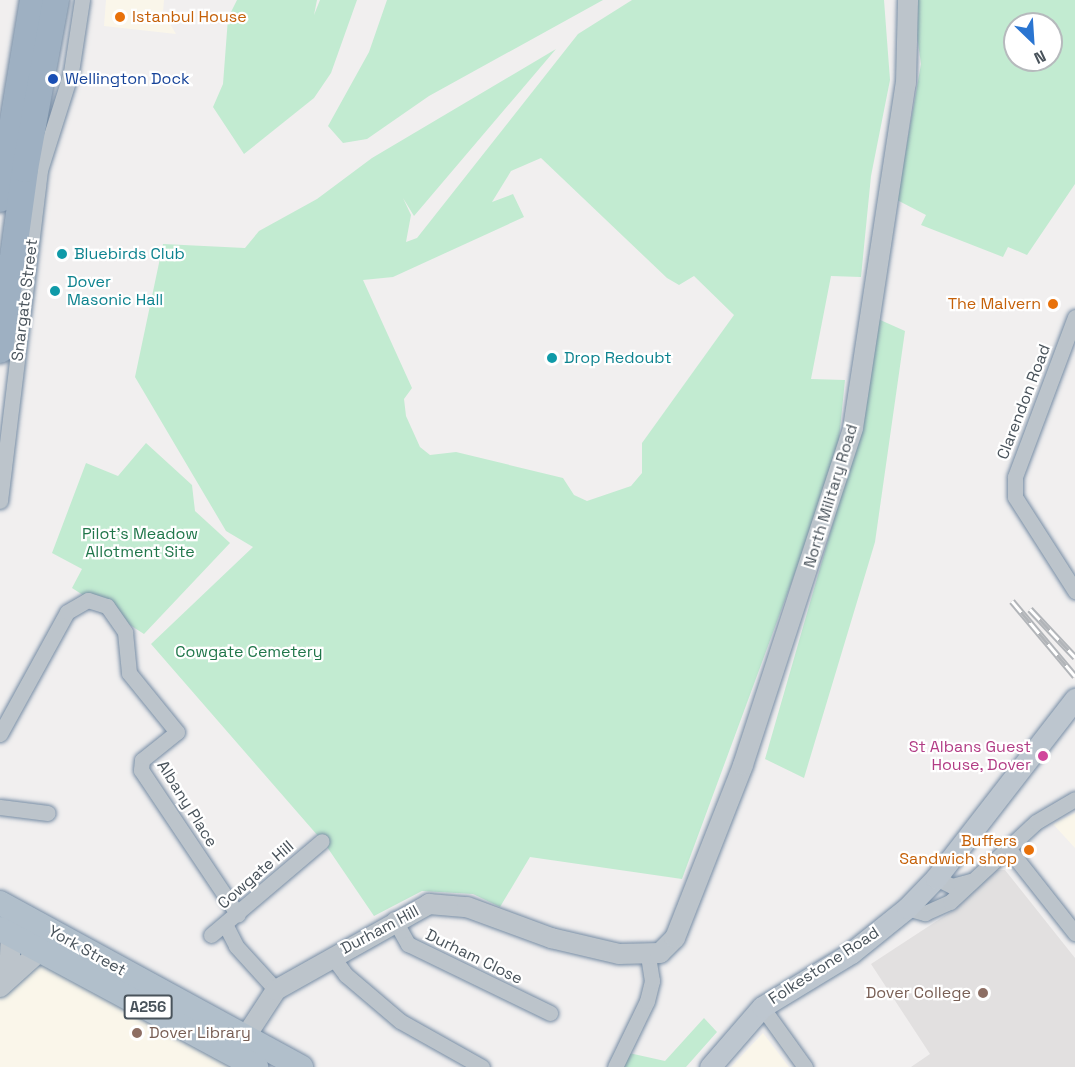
<!DOCTYPE html>
<html>
<head>
<meta charset="utf-8">
<style>
	body { margin:0 }
	#map { position:relative; width:1075px; height:1067px; overflow:hidden; background:#f1efef; font-family:"Space Grotesk",sans-serif }
	div>[style] { position:absolute }
	.commercial>* { inset:0; background:#faf6ea }
	.education>* { inset:0; background:#e2e0e0 }
	.green>* { inset:0; background:#c2ebd1 }
	.roads { filter:drop-shadow(0 0 2px #778da5) drop-shadow(0 0 2px #778da5) }
	.minor>* { height:15px; margin:-7.5px; padding:0 7.5px; transform-origin:7.5px; border-radius:7.5px; background:#bcc4cb }
	.tertiary>* { height:20px; margin:-10px; padding:0 10px; transform-origin:10px; border-radius:10px; background:#bcc4cb }
	.secondary>* { height:21px; margin:-10.5px; padding:0 10.5px; transform-origin:10.5px; border-radius:10.5px; background:#bdc6cf }
	.primary>* { height:24px; margin:-12px; padding:0 12px; transform-origin:12px; border-radius:12px; background:#b1bfcb }
	.trunk>* { height:26px; margin:-13px; padding:0 13px; transform-origin:13px; border-radius:13px; background:#9eb0c2 }
	.rail>* { height:7px; margin-top:-3.5px; transform-origin:0; background:repeating-linear-gradient(90deg,#fff 0 14px,#b2b5b9 0 28px); box-sizing:border-box; border-block:2px solid #b2b5b9 }
	.dots>* { width:16px; height:16px; translate:-50% -50%; box-sizing:border-box; border:3px solid #fff; border-radius:50% }
	span { translate:-50% -50%; white-space:nowrap; text-align:center; line-height:1.15; -webkit-text-stroke:4.5px #fff; paint-order:stroke }
	.shield-label span { padding:2px 4px; background:#fff; border:2px solid; border-radius:4px; -webkit-text-stroke-width:0 }
	.shield-label { font-size:15px; color:#49535b; font-weight:700 }
	.food-label { font-size:16px; color:#c56008 }
	.left { translate:0 -50%; text-align:left }
	.right { translate:-100% -50%; text-align:right }
	.transit-label { font-size:16px; color:#164399 }
	.culture-label { font-size:16px; color:#0d838f }
	.street-label { font-size:16px; color:#49535b }
	.park-label { font-size:16px; color:#20764a }
	.hotel-label { font-size:16px; color:#b23c85 }
	.education-label { font-size:16px; color:#785e54 }
	.north { position:absolute; left:1003px; top:12px; width:60px; height:60px; box-sizing:border-box; background:#fff; border:2px solid #b6babd; border-radius:50%; rotate:155deg; font-size:16px; font-weight:700; line-height:24px; text-align:center; color:#49535b }
	.north::after { content:''; display:block; margin:auto; width:21px; height:27px; background:#2a75d1; clip-path:polygon(50% 0,100% 100%,50% 72%,0 100%) }
</style>
</head>
<body>
<div id="map">
	<div class="commercial">
		<div style="clip-path:polygon(106px 0,164px 0,163px 12px,176px 34px,104px 26px)"></div>
		<div style="clip-path:polygon(1075px 813px,1075px 848px,1053px 824px)"></div>
		<div style="clip-path:polygon(0 940px,246px 1067px,0 1067px)"></div>
		<div style="clip-path:polygon(763px 1033px,789px 1067px,731px 1067px)"></div>
	</div>
	<div class="education">
		<div style="clip-path:polygon(995px 870px,1005px 870px,1075px 958px,1075px 1067px,911px 1067px,930px 1054px,871px 964px,955px 909px)"></div>
	</div>
	<div class="green">
		<div style="clip-path:polygon(237px 0,317px 0,314px 15px,320px 0,357px 0,331px 73px,314px 98px,244px 154px,213px 107px,223px 84px,228px 18px)"></div>
		<div style="clip-path:polygon(387px 0,603px 0,429px 96px,367px 139px,343px 143px,328px 126px,369px 52px)"></div>
		<div style="clip-path:polygon(evenodd,632px 0,884px 0,890px 80px,871px 176px,861px 277px,831px 276px,811px 379px,845px 380px,837px 459px,682px 879px,530px 857px,500px 907px,473px 894px,422px 891px,374px 916px,325px 844px,151px 644px,253px 547px,226px 531px,135px 377px,163px 244px,245px 248px,259px 231px,317px 199px,372px 158px,556px 49px,414px 216px,403px 198px,411px 215px,406px 242px,417px 238px,578px 34px,632px 0,541px 158px,667px 278px,679px 285px,694px 276px,734px 315px,642px 443px,642px 473px,631px 486px,587px 501px,574px 495px,563px 478px,456px 452px,430px 455px,420px 447px,406px 416px,404px 399px,412px 388px,363px 280px,393px 277px,524px 217px,513px 194px,492px 202px,511px 171px,541px 158px)"></div>
		<div style="clip-path:polygon(evenodd,912px 0,1075px 0,1075px 184px,1027px 255px,1008px 247px,1003px 257px,921px 225px,926px 215px,897px 200px,921px 64px,912px 0,1015px 24px,1051px 24px,1051px 60px,1015px 60px,1015px 24px)"></div>
		<div style="clip-path:polygon(878px 319px,905px 331px,875px 542px,804px 778px,765px 759px,856px 443px)"></div>
		<div style="clip-path:polygon(146px 443px,192px 485px,195px 511px,230px 543px,144px 634px,72px 588px,82px 569px,52px 553px,86px 463px,118px 476px)"></div>
		<div style="clip-path:polygon(704px 1018px,717px 1032px,686px 1067px,624px 1067px,629px 1053px,665px 1061px)"></div>
	</div>
	<div class="roads">
		<div class="minor">
			<div style="left:1075px;top:317px;width:171px;rotate:110.6deg"></div>
			<div style="left:1015px;top:477px;width:20px;rotate:90deg"></div>
			<div style="left:1015px;top:497px;width:112px;rotate:57.4deg"></div>
			<div style="left:0;top:501px;width:333px;rotate:-83.1deg"></div>
			<div style="left:40px;top:170px;width:103px;rotate:-72.4deg"></div>
			<div style="left:71px;top:72px;width:73px;rotate:-81.3deg"></div>
			<div style="left:0;top:734px;width:139px;rotate:-61.2deg"></div>
			<div style="left:67px;top:612px;width:24px;rotate:-30deg"></div>
			<div style="left:88px;top:600px;width:20px;rotate:18deg"></div>
			<div style="left:107px;top:606px;width:32px;rotate:55deg"></div>
			<div style="left:125px;top:632px;width:41px;rotate:84.4deg"></div>
			<div style="left:129px;top:673px;width:76px;rotate:50.9deg"></div>
			<div style="left:177px;top:732px;width:45px;rotate:141.3deg"></div>
			<div style="left:142px;top:760px;width:10px;rotate:96deg"></div>
			<div style="left:141px;top:770px;width:174px;rotate:56.2deg"></div>
			<div style="left:0;top:807px;width:48px;rotate:7.1deg"></div>
			<div style="left:1007px;top:847px;width:110px;rotate:51.7deg"></div>
			<div style="left:936px;top:878px;width:18px;rotate:27deg"></div>
			<div style="left:952px;top:886px;width:20px;rotate:-15deg"></div>
			<div style="left:907px;top:908px;width:19px;rotate:16deg"></div>
			<div style="left:925px;top:913px;width:27px;rotate:-24deg"></div>
			<div style="left:950px;top:902px;width:117px;rotate:-42.9deg"></div>
			<div style="left:1036px;top:822px;width:45px;rotate:-30.5deg"></div>
			<div style="left:394px;top:919px;width:29px;rotate:61deg"></div>
			<div style="left:408px;top:944px;width:158px;rotate:25.9deg"></div>
			<div style="left:226px;top:926px;width:22px;rotate:63deg"></div>
			<div style="left:236px;top:946px;width:59px;rotate:47.7deg"></div>
			<div style="left:211px;top:935px;width:145px;rotate:-40.3deg"></div>
			<div style="left:332px;top:956px;width:24px;rotate:54deg"></div>
			<div style="left:346px;top:975px;width:71px;rotate:40.4deg"></div>
			<div style="left:400px;top:1021px;width:94px;rotate:29.3deg"></div>
			<div style="left:762px;top:1007px;width:74px;rotate:54.4deg"></div>
			<div style="left:615px;top:1067px;width:73px;rotate:-64.1deg"></div>
			<div style="left:647px;top:1001px;width:21px;rotate:-76deg"></div>
			<div style="left:652px;top:981px;width:25px;rotate:-99deg"></div>
		</div>
		<div class="tertiary">
			<div style="left:9px;top:977px;width:42px;rotate:-87.3deg"></div>
			<div style="left:0;top:987px;width:69px;rotate:-42deg"></div>
			<div style="left:246px;top:1036px;width:55px;rotate:-56.9deg"></div>
			<div style="left:276px;top:990px;width:176px;rotate:-29.3deg"></div>
			<div style="left:429px;top:904px;width:38px;rotate:5deg"></div>
			<div style="left:467px;top:907px;width:90px;rotate:20.3deg"></div>
			<div style="left:551px;top:938px;width:70px;rotate:13.2deg"></div>
			<div style="left:619px;top:954px;width:41px;rotate:-1.4deg"></div>
			<div style="left:660px;top:953px;width:21px;rotate:-45deg"></div>
			<div style="left:675px;top:938px;width:186px;rotate:-68.5deg"></div>
			<div style="left:743px;top:765px;width:354px;rotate:-71.9deg"></div>
			<div style="left:853px;top:428px;width:349px;rotate:-81.3deg"></div>
			<div style="left:906px;top:83px;width:83px;rotate:-88.6deg"></div>
		</div>
		<div class="secondary">
			<div style="left:710px;top:1067px;width:79px;rotate:-49.1deg"></div>
			<div style="left:762px;top:1007px;width:104px;rotate:-31.2deg"></div>
			<div style="left:851px;top:953px;width:72px;rotate:-38.8deg"></div>
			<div style="left:907px;top:908px;width:42px;rotate:-46deg"></div>
			<div style="left:936px;top:878px;width:227px;rotate:-52.2deg"></div>
		</div>
		<div class="primary">
			<div style="left:0;top:903px;width:343px;rotate:28.6deg"></div>
			<div style="left:0;top:929px;width:291px;rotate:28.3deg"></div>
		</div>
		<div class="trunk">
			<div style="left:0;top:199px;width:202px;rotate:-80.6deg"></div>
			<div style="left:0;top:350px;width:183px;rotate:-82.1deg"></div>
			<div style="left:25px;top:169px;width:172px;rotate:-79.6deg"></div>
		</div>
	</div>
	<div class="rail">
		<div style="left:1012px;top:601px;width:98px;rotate:50deg"></div>
		<div style="left:1030px;top:609px;width:66px;rotate:46.8deg"></div>
	</div>
	<div class="dots">
		<div style="left:120px;top:17px;background:#e8710a"></div>
		<div style="left:53px;top:79px;background:#1a4fb4"></div>
		<div style="left:62px;top:254px;background:#0f9aa8"></div>
		<div style="left:55px;top:291px;background:#0f9aa8"></div>
		<div style="left:1053px;top:304px;background:#e8710a"></div>
		<div style="left:552px;top:358px;background:#0f9aa8"></div>
		<div style="left:1043px;top:756px;background:#d1479c"></div>
		<div style="left:1029px;top:850px;background:#e8710a"></div>
		<div style="left:983px;top:993px;background:#8d6e63"></div>
		<div style="left:137px;top:1033px;background:#8d6e63"></div>
	</div>
	<div class="shield-label">
		<span style="left:148px;top:1007px">A256</span>
	</div>
	<div class="food-label">
		<span class="left" style="left:132px;top:17px">Istanbul House</span>
		<span class="right" style="left:1041px;top:304px">The Malvern</span>
		<span class="right" style="left:1017px;top:850px">Buffers<br>Sandwich shop</span>
	</div>
	<div class="transit-label">
		<span class="left" style="left:65px;top:79px">Wellington Dock</span>
	</div>
	<div class="culture-label">
		<span class="left" style="left:74px;top:254px">Bluebirds Club</span>
		<span class="left" style="left:67px;top:291px">Dover<br>Masonic Hall</span>
		<span class="left" style="left:564px;top:358px">Drop Redoubt</span>
	</div>
	<div class="street-label">
		<span style="left:25px;top:300px;rotate:-83deg">Snargate Street</span>
		<span style="left:1024px;top:402px;rotate:-69deg">Clarendon Road</span>
		<span style="left:831px;top:496px;rotate:-73deg">North Military Road</span>
		<span style="left:187px;top:804px;rotate:58deg">Albany Place</span>
		<span style="left:256px;top:875px;rotate:-41deg">Cowgate Hill</span>
		<span style="left:380px;top:930px;rotate:-28deg">Durham Hill</span>
		<span style="left:87px;top:951px;rotate:29deg">York Street</span>
		<span style="left:474px;top:957px;rotate:26deg">Durham Close</span>
		<span style="left:824px;top:966px;rotate:-33deg">Folkestone Road</span>
	</div>
	<div class="park-label">
		<span style="left:140px;top:543px">Pilot’s Meadow<br>Allotment Site</span>
		<span style="left:249px;top:652px">Cowgate Cemetery</span>
	</div>
	<div class="hotel-label">
		<span class="right" style="left:1031px;top:756px">St Albans Guest<br>House, Dover</span>
	</div>
	<div class="education-label">
		<span class="right" style="left:971px;top:993px">Dover College</span>
		<span class="left" style="left:149px;top:1033px">Dover Library</span>
	</div>
	<div class="north">N</div>
</div>
</body>
</html>
